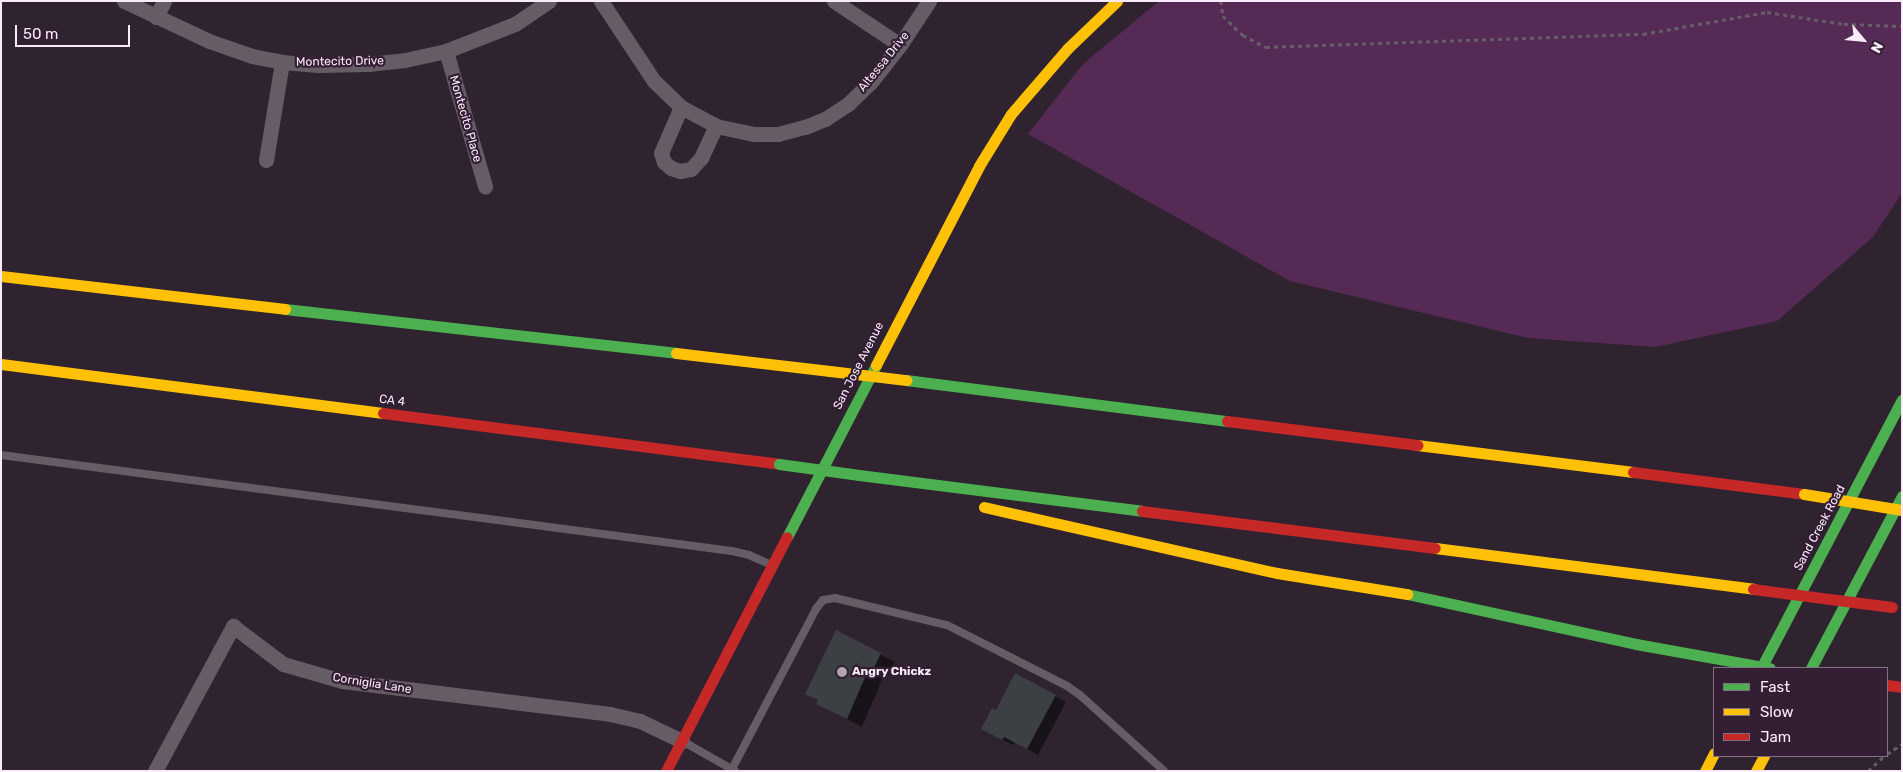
<!DOCTYPE html>
<html>
<head>
<meta charset="utf-8">
<style>
	body { margin:0 }
	#map { position:relative; width:1903px; height:772px; overflow:hidden; background:#2e232f; font-family:Rubik,sans-serif }
	div>[style] { position:absolute }
	.green>* { inset:0; background:#552b56 }
	.shadow>* { inset:0; background:#0007 }
	.building>* { inset:0; background:#3c3f44 }
	.path>* { height:2.5px; margin-top:-1.25px; transform-origin:0; background:repeating-linear-gradient(90deg,#665e66 0 4px,transparent 0 8px) }
	.lane>* { height:8px; margin:-4px; padding:0 4px; transform-origin:4px; border-radius:4px; background:#655c66 }
	.street>* { height:15px; margin:-7.5px; padding:0 7.5px; transform-origin:7.5px; border-radius:7.5px; background:#655c66 }
	.fast>* { height:11px; margin:-5.5px; padding:0 5.5px; transform-origin:5.5px; border-radius:5.5px; background:#4caf50 }
	.slow>* { height:11px; margin:-5.5px; padding:0 5.5px; transform-origin:5.5px; border-radius:5.5px; background:#ffc107 }
	.jam>* { height:11px; margin:-5.5px; padding:0 5.5px; transform-origin:5.5px; border-radius:5.5px; background:#c62828 }
	.fast-bridge>* { height:11px; margin:-5.5px; padding:0 5.5px; transform-origin:5.5px; border-radius:5.5px; background:#4caf50 }
	.slow-bridge>* { height:11px; margin:-5.5px; padding:0 5.5px; transform-origin:5.5px; border-radius:5.5px; background:#ffc107 }
	.jam-bridge>* { height:11px; margin:-5.5px; padding:0 5.5px; transform-origin:5.5px; border-radius:5.5px; background:#c62828 }
	.dots>* { width:14px; height:14px; translate:-50% -50%; box-sizing:border-box; border:2px solid #331e34; border-radius:50% }
	span { translate:-50% -50%; white-space:nowrap; text-align:center; line-height:1.15; -webkit-text-stroke:4.5px #331e34; paint-order:stroke }
	.street-label { font-size:12px; color:#f9ebf9 }
	.poi-label { font-size:12px; color:#f9ebf9; font-weight:700 }
	.left { translate:0 -50%; text-align:left }
	.frame { position:absolute; inset:0; border:2px solid #f9ebf9; pointer-events:none }
	.legend { position:absolute; left:1713px; top:667px; width:175px; height:90px; box-sizing:border-box; background:#331e34; border:1px solid #827083; margin:0; padding:6px 9px; list-style:none; font-size:15px; color:#f9ebf9 }
	.legend li { display:flex; align-items:center; gap:10px; height:25px }
	.legend b { width:25px; border:1px solid #827083 }
	.north { position:absolute; left:1838px; top:15px; width:50px; height:50px; -webkit-text-stroke:4px #331e34; paint-order:stroke; rotate:118deg; font-size:14px; font-weight:700; line-height:20px; text-align:center; color:#f9ebf9 }
	.north::after { content:''; display:block; margin:auto; width:18px; height:22px; background:#f9ebf9; clip-path:polygon(50% 0,100% 100%,50% 72%,0 100%) }
	.scale { position:absolute; left:15px; top:25px; width:115px; height:22px; box-sizing:border-box; border:2px solid #f9ebf9; border-top:0; padding-left:6px; font-size:15px; line-height:18px; white-space:nowrap; color:#f9ebf9; -webkit-text-stroke:4px #331e34; paint-order:stroke }
</style>
</head>
<body>
<div id="map">
	<div class="green">
		<div style="clip-path:polygon(1159px 1px,1902px 1px,1902px 193px,1873px 237px,1777px 321px,1655px 347px,1528px 338px,1290px 281px,1028px 134px,1083px 64px)"></div>
	</div>
	<div class="shadow">
		<div style="clip-path:polygon(837px 632px,895px 662px,888px 677px,884px 675px,862px 727px,818px 704px,819px 701px,806px 693px)"></div>
		<div style="clip-path:polygon(1055px 696px,1066px 702px,1038px 755px,1015px 742px,1013px 745px,994px 735px,996px 711px)"></div>
	</div>
	<div class="building">
		<div style="clip-path:polygon(836px 630px,881px 653px,873px 670px,869px 668px,847px 719px,816px 704px,818px 700px,805px 694px)"></div>
		<div style="clip-path:polygon(1015px 673px,1056px 695px,1027px 749px,1004px 737px,1002px 740px,981px 729px,992px 708px,996px 710px)"></div>
	</div>
	<div class="path">
		<div style="left:1221px;top:1px;width:15px;rotate:82deg"></div>
		<div style="left:1223px;top:16px;width:28px;rotate:44deg"></div>
		<div style="left:1243px;top:35px;width:26px;rotate:28deg"></div>
		<div style="left:1266px;top:47px;width:377px;rotate:-2deg"></div>
		<div style="left:1643px;top:34px;width:126px;rotate:-10.1deg"></div>
		<div style="left:1767px;top:12px;width:78px;rotate:8.9deg"></div>
		<div style="left:1844px;top:24px;width:58px;rotate:2deg"></div>
		<div style="left:1887px;top:754px;width:18px;rotate:-34deg"></div>
		<div style="left:1868px;top:771px;width:22px;rotate:-43deg"></div>
	</div>
	<div class="lane">
		<div style="left:1px;top:455px;width:737px;rotate:7.48deg"></div>
		<div style="left:732px;top:551px;width:17px;rotate:13deg"></div>
		<div style="left:749px;top:555px;width:24px;rotate:24deg"></div>
		<div style="left:684px;top:742px;width:59px;rotate:29.6deg"></div>
		<div style="left:732px;top:769px;width:181px;rotate:-62.3deg"></div>
		<div style="left:816px;top:609px;width:11px;rotate:-52deg"></div>
		<div style="left:823px;top:600px;width:12px;rotate:-9deg"></div>
		<div style="left:835px;top:598px;width:115px;rotate:13.6deg"></div>
		<div style="left:947px;top:625px;width:135px;rotate:26.9deg"></div>
		<div style="left:1067px;top:686px;width:16px;rotate:35deg"></div>
		<div style="left:1080px;top:695px;width:113px;rotate:42.1deg"></div>
	</div>
	<div class="street">
		<div style="left:124px;top:1px;width:94px;rotate:25.2deg"></div>
		<div style="left:209px;top:41px;width:46px;rotate:19.2deg"></div>
		<div style="left:252px;top:56px;width:31px;rotate:11deg"></div>
		<div style="left:282px;top:62px;width:36px;rotate:5deg"></div>
		<div style="left:318px;top:65px;width:50px;rotate:-1.1deg"></div>
		<div style="left:368px;top:64px;width:37px;rotate:-6deg"></div>
		<div style="left:405px;top:60px;width:42px;rotate:-12.4deg"></div>
		<div style="left:446px;top:51px;width:74px;rotate:-21.4deg"></div>
		<div style="left:515px;top:24px;width:41px;rotate:-34.1deg"></div>
		<div style="left:601px;top:1px;width:96px;rotate:56.5deg"></div>
		<div style="left:654px;top:81px;width:37px;rotate:44deg"></div>
		<div style="left:681px;top:107px;width:40px;rotate:28deg"></div>
		<div style="left:716px;top:126px;width:39px;rotate:12deg"></div>
		<div style="left:754px;top:134px;width:24px"></div>
		<div style="left:778px;top:134px;width:28px;rotate:-15deg"></div>
		<div style="left:805px;top:127px;width:22px;rotate:-22deg"></div>
		<div style="left:825px;top:119px;width:27px;rotate:-33deg"></div>
		<div style="left:848px;top:104px;width:30px;rotate:-44deg"></div>
		<div style="left:870px;top:83px;width:48px;rotate:-51.7deg"></div>
		<div style="left:900px;top:45px;width:53px;rotate:-56.6deg"></div>
		<div style="left:834px;top:1px;width:79px;rotate:33.7deg"></div>
		<div style="left:156px;top:17px;width:18px;rotate:-63deg"></div>
		<div style="left:446px;top:51px;width:141px;rotate:73.9deg"></div>
		<div style="left:681px;top:107px;width:50px;rotate:113.5deg"></div>
		<div style="left:661px;top:153px;width:9px;rotate:72deg"></div>
		<div style="left:664px;top:162px;width:9px;rotate:41deg"></div>
		<div style="left:671px;top:168px;width:9px;rotate:18deg"></div>
		<div style="left:680px;top:171px;width:11px;rotate:-10deg"></div>
		<div style="left:691px;top:169px;width:15px;rotate:-48deg"></div>
		<div style="left:701px;top:158px;width:35px;rotate:-65deg"></div>
		<div style="left:266px;top:160px;width:99px;rotate:-80.7deg"></div>
		<div style="left:155px;top:771px;width:165px;rotate:-61.7deg"></div>
		<div style="left:233px;top:626px;width:63px;rotate:37.2deg"></div>
		<div style="left:283px;top:664px;width:61px;rotate:16.1deg"></div>
		<div style="left:342px;top:681px;width:270px;rotate:7deg"></div>
		<div style="left:610px;top:714px;width:31px;rotate:13deg"></div>
		<div style="left:640px;top:721px;width:47px;rotate:25.5deg"></div>
	</div>
	<div class="fast">
		<div style="left:285px;top:309px;width:393px;rotate:6.4deg"></div>
		<div style="left:906px;top:380px;width:324px;rotate:7.3deg"></div>
		<div style="left:859px;top:475px;width:285px;rotate:7.2deg"></div>
		<div style="left:787px;top:537px;width:194px;rotate:-62.6deg"></div>
		<div style="left:1407px;top:594px;width:234px;rotate:12.3deg"></div>
		<div style="left:1636px;top:644px;width:136px;rotate:10.2deg"></div>
		<div style="left:1761px;top:668px;width:303px;rotate:-62.3deg"></div>
		<div style="left:1811px;top:668px;width:195px;rotate:-62.1deg"></div>
	</div>
	<div class="slow">
		<div style="left:1px;top:276px;width:286px;rotate:6.6deg"></div>
		<div style="left:676px;top:353px;width:155px;rotate:6.7deg"></div>
		<div style="left:1px;top:364px;width:385px;rotate:7.3deg"></div>
		<div style="left:876px;top:365px;width:224px;rotate:-62.6deg"></div>
		<div style="left:979px;top:166px;width:61px;rotate:-58.4deg"></div>
		<div style="left:1011px;top:114px;width:87px;rotate:-49.2deg"></div>
		<div style="left:1068px;top:48px;width:68px;rotate:-43.8deg"></div>
		<div style="left:1417px;top:445px;width:218px;rotate:7.1deg"></div>
		<div style="left:984px;top:507px;width:300px;rotate:12.7deg"></div>
		<div style="left:1277px;top:573px;width:132px;rotate:9.2deg"></div>
		<div style="left:1435px;top:548px;width:321px;rotate:7.3deg"></div>
		<div style="left:1705px;top:771px;width:20px;rotate:-63deg"></div>
		<div style="left:1756px;top:771px;width:17px;rotate:-62deg"></div>
	</div>
	<div class="jam">
		<div style="left:383px;top:413px;width:399px;rotate:7.3deg"></div>
		<div style="left:1227px;top:421px;width:192px;rotate:7.2deg"></div>
		<div style="left:1633px;top:472px;width:172px;rotate:7.3deg"></div>
		<div style="left:1142px;top:511px;width:295px;rotate:7.2deg"></div>
		<div style="left:1887px;top:685px;width:15px;rotate:8deg"></div>
		<div style="left:666px;top:771px;width:263px;rotate:-62.7deg"></div>
	</div>
	<div class="fast-bridge">
		<div style="left:779px;top:464px;width:81px;rotate:7.8deg"></div>
	</div>
	<div class="slow-bridge">
		<div style="left:830px;top:371px;width:77px;rotate:6.8deg"></div>
		<div style="left:1804px;top:494px;width:99px;rotate:9.3deg"></div>
	</div>
	<div class="jam-bridge">
		<div style="left:1753px;top:589px;width:140px;rotate:7.4deg"></div>
	</div>
	<div class="dots">
		<div style="left:842px;top:672px;background:#b2a5b2"></div>
	</div>
	<div class="street-label">
		<span style="left:340px;top:62px;rotate:-1deg">Montecito Drive</span>
		<span style="left:884px;top:62px;rotate:-51deg">Altessa Drive</span>
		<span style="left:465px;top:119px;rotate:74deg">Montecito Place</span>
		<span style="left:859px;top:366px;rotate:-63deg">San Jose Avenue</span>
		<span style="left:392px;top:401px;rotate:7deg">CA 4</span>
		<span style="left:1820px;top:528px;rotate:-62deg">Sand Creek Road</span>
		<span style="left:372px;top:684px;rotate:9deg">Corniglia Lane</span>
	</div>
	<div class="poi-label">
		<span class="left" style="left:852px;top:672px">Angry Chickz</span>
	</div>
	<div class="frame"></div>
	<ul class="legend">
	<li><b style="height:6px;background:#4caf50"></b>Fast</li>
	<li><b style="height:6px;background:#ffc107"></b>Slow</li>
	<li><b style="height:6px;background:#c62828"></b>Jam</li>
	</ul>
	<div class="north">N</div>
	<div class="scale">50 m</div>
</div>
</body>
</html>
